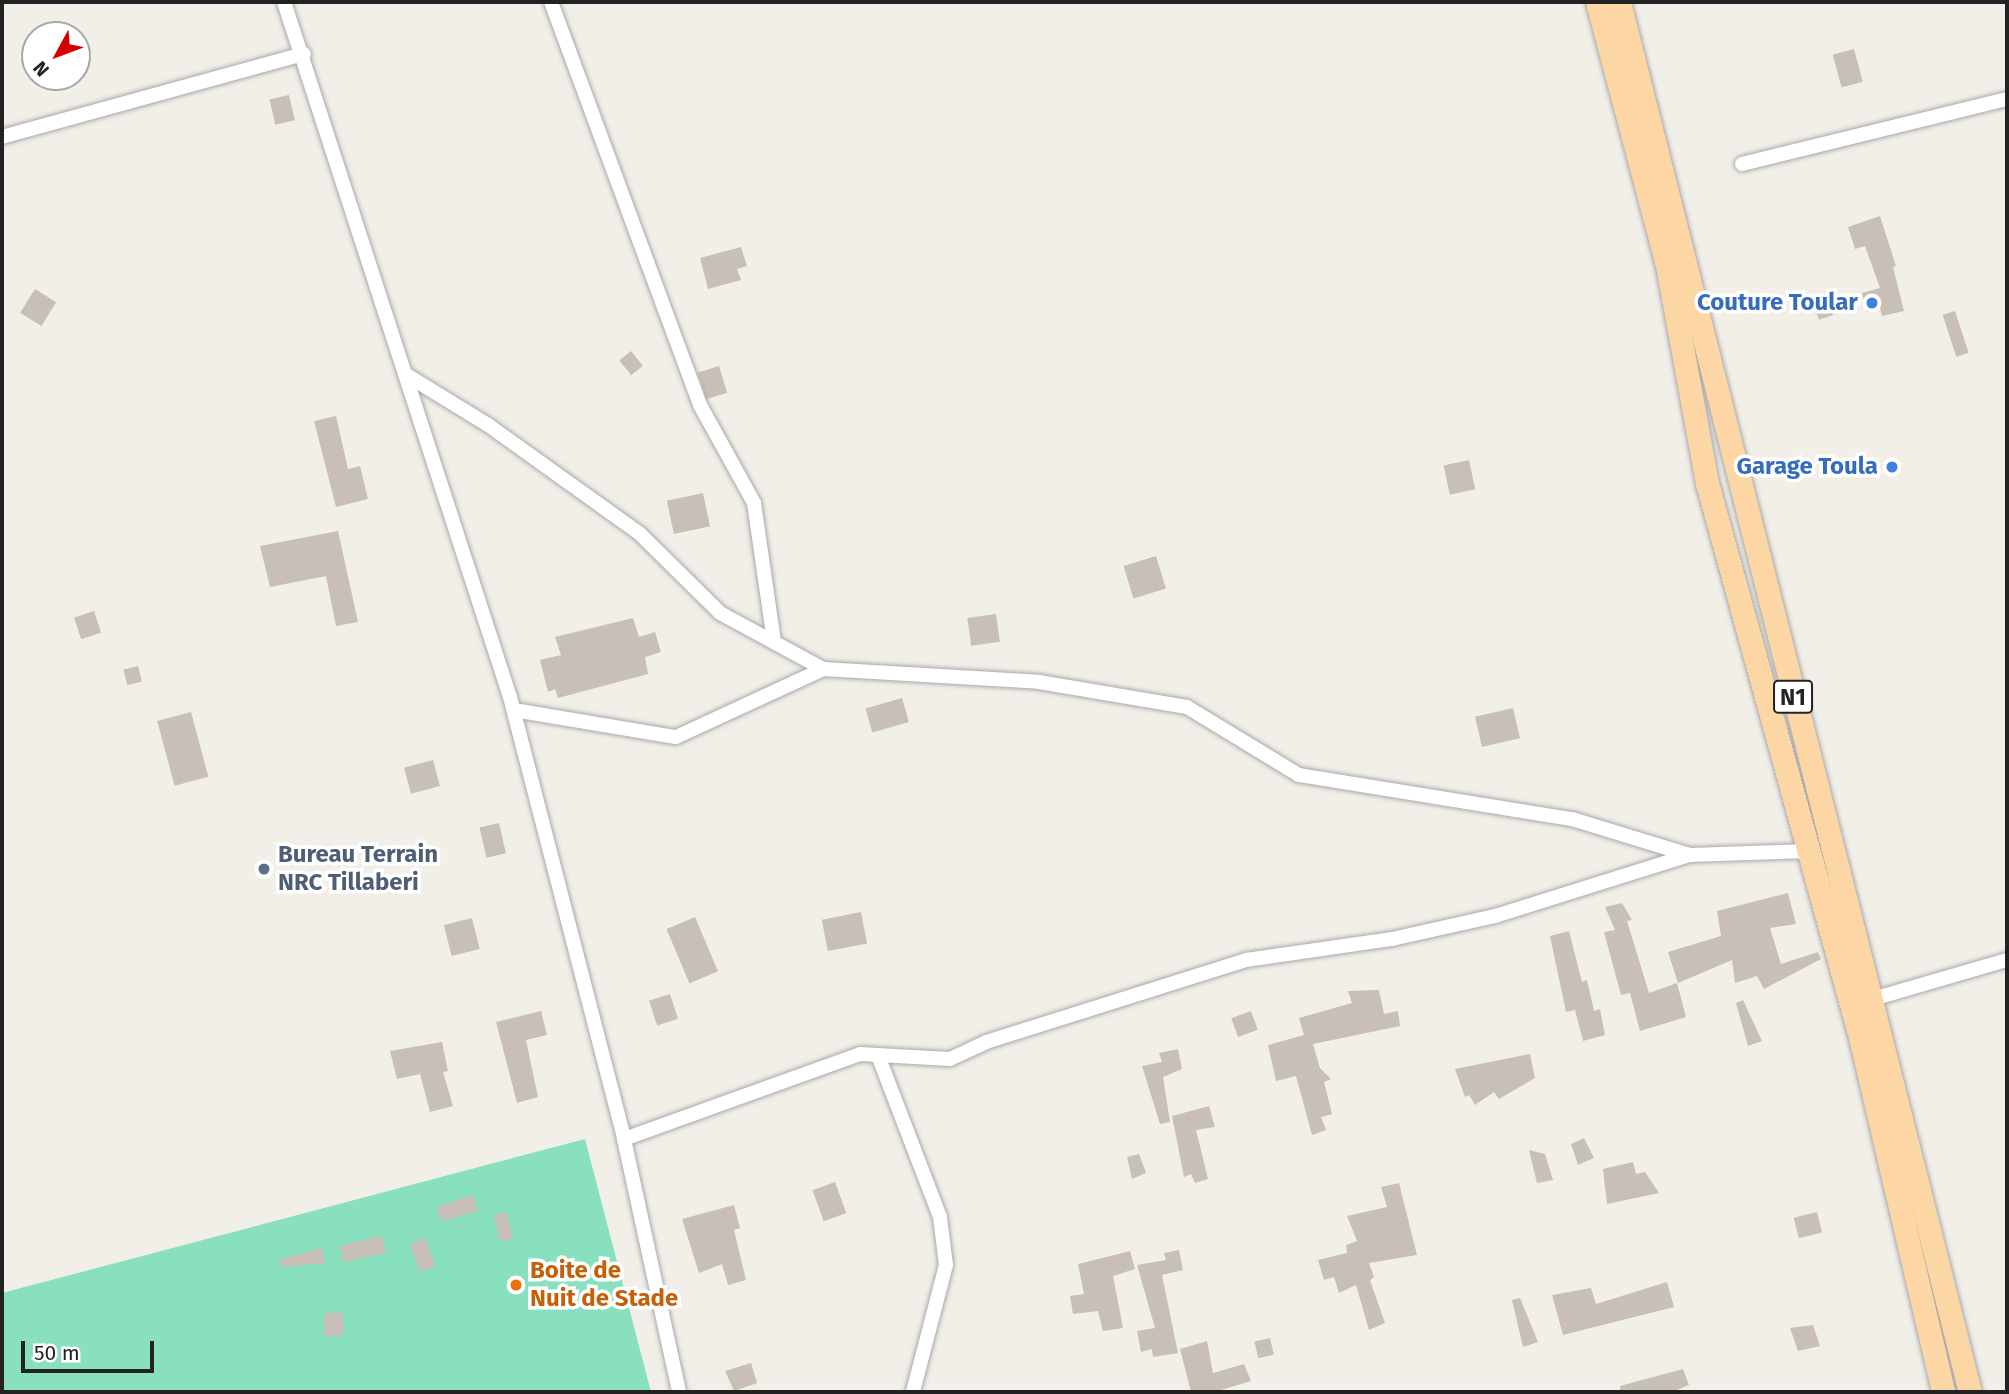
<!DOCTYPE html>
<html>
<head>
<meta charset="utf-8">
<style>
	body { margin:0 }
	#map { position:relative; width:2009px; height:1394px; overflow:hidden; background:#f2efe9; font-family:"Fira Sans",sans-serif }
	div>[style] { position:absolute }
	.pitch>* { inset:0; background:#88e0be }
	.building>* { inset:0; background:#c7bfb8; transform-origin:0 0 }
	.roads { filter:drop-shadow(0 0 2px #a9a9a9) drop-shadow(0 0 2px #a9a9a9) }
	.street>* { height:14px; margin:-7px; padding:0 7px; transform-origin:7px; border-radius:7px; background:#fff }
	.primary>* { height:23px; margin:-11.5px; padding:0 11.5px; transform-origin:11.5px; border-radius:11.5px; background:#fcd6a4 }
	.dots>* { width:19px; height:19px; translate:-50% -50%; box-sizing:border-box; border:4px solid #fff; border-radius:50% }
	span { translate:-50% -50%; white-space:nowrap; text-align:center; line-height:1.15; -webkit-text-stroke:7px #fff; paint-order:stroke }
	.shield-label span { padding:2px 5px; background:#fff; border:2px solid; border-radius:5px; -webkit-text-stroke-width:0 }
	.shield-label { font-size:23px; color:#222; font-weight:700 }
	.shop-label { font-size:24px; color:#366cbe; font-weight:700 }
	.right { translate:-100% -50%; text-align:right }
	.service-label { font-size:24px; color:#4e5e75; font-weight:700 }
	.left { translate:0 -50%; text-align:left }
	.food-label { font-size:24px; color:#c56008; font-weight:700 }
	.frame { position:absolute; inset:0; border:4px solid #222; pointer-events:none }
	.north { position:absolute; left:21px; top:21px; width:70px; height:70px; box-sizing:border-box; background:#fff; border:2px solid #a7a7a7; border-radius:50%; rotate:229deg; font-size:19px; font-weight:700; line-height:28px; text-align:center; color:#222 }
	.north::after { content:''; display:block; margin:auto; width:24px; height:32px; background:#d40000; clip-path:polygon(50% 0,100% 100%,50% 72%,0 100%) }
	.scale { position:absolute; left:21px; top:1341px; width:133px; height:32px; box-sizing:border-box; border:4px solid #222; border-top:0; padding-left:9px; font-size:21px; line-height:24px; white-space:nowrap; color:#222; -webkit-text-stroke:5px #fff; paint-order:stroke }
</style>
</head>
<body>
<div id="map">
	<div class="pitch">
		<div style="clip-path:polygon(585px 1139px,651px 1392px,2px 1392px,2px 1293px)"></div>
	</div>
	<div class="building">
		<div style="left:1854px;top:49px;width:34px;height:22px;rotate:75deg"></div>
		<div style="left:289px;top:95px;width:26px;height:20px;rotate:77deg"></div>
		<div style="clip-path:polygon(1880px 216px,1896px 266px,1893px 267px,1904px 311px,1882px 316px,1880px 308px,1867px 312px,1862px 293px,1880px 288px,1865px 246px,1855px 249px,1848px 227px)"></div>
		<div style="clip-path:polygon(741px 247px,747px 266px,737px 269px,741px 280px,708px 289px,700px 258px)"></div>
		<div style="left:35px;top:289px;width:25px;height:28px;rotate:32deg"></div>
		<div style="left:1827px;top:296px;width:20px;height:15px;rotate:72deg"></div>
		<div style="left:1955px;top:311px;width:44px;height:13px;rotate:72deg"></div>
		<div style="left:631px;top:351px;width:19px;height:15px;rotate:51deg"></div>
		<div style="left:719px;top:366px;width:28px;height:22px;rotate:73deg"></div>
		<div style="clip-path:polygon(336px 416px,348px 469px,360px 466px,368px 499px,336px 507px,314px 421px)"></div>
		<div style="left:1469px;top:460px;width:30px;height:26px;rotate:78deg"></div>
		<div style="left:703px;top:493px;width:34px;height:37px;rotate:78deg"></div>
		<div style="clip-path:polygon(338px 531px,358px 622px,336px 626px,326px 576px,270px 587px,260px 546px)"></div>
		<div style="left:1156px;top:556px;width:34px;height:34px;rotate:73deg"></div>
		<div style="left:94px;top:611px;width:23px;height:21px;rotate:72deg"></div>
		<div style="left:996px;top:614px;width:28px;height:29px;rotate:82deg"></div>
		<div style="clip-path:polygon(633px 618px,639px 637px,655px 632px,661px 652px,645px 657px,648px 674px,558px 698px,555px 689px,548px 692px,540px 660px,561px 655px,555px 637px)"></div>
		<div style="left:138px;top:666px;width:16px;height:15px;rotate:76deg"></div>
		<div style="left:902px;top:698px;width:25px;height:38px;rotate:74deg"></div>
		<div style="left:1513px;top:708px;width:31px;height:39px;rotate:77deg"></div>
		<div style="left:191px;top:712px;width:67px;height:35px;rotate:75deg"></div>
		<div style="left:433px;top:760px;width:27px;height:30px;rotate:75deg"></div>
		<div style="left:499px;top:823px;width:31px;height:20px;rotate:77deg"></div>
		<div style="clip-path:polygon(1788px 893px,1796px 924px,1770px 928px,1781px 964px,1818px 952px,1821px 959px,1764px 989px,1757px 976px,1735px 983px,1732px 960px,1678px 983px,1668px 952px,1721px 936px,1717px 911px)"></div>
		<div style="clip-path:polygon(1622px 903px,1632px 920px,1627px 921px,1649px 993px,1677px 983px,1686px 1017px,1640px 1031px,1630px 993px,1621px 995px,1604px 932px,1615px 930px,1605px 907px)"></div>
		<div style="left:861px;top:912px;width:32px;height:40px;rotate:79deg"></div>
		<div style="left:695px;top:917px;width:59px;height:31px;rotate:67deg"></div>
		<div style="left:472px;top:918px;width:32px;height:29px;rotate:76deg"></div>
		<div style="clip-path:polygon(1569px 931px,1582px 982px,1587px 980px,1594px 1011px,1600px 1009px,1605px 1035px,1583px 1041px,1575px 1010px,1566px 1012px,1550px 936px)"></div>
		<div style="clip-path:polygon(1379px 990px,1384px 1014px,1398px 1011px,1400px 1026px,1313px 1044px,1320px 1068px,1331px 1079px,1324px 1082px,1332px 1114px,1321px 1117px,1326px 1130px,1312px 1135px,1296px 1076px,1276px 1081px,1268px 1045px,1304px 1035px,1299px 1018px,1352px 1003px,1348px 991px)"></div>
		<div style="left:670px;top:994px;width:26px;height:22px;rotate:72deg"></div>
		<div style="clip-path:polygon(1743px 1000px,1762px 1041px,1748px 1046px,1736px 1003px)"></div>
		<div style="clip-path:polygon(541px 1011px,547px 1035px,526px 1040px,538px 1097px,517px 1103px,496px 1022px)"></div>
		<div style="left:1251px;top:1011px;width:20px;height:21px;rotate:70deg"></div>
		<div style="clip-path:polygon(442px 1042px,448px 1071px,443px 1072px,453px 1106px,430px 1112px,420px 1074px,397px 1079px,390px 1051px)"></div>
		<div style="clip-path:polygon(1178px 1049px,1182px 1069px,1163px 1077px,1170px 1122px,1160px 1124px,1142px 1066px,1162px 1062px,1159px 1053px)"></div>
		<div style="clip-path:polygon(1530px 1054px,1535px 1078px,1499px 1099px,1494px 1092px,1475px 1105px,1469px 1095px,1465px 1097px,1455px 1069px)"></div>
		<div style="clip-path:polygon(1209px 1106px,1215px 1127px,1196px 1130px,1208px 1179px,1195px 1183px,1191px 1174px,1184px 1177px,1172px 1116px)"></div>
		<div style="clip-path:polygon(1584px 1138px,1594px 1158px,1578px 1165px,1571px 1144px)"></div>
		<div style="clip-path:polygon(1529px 1150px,1545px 1154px,1553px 1180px,1537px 1183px)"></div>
		<div style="clip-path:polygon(1139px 1154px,1146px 1173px,1132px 1179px,1127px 1157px)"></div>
		<div style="clip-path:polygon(1633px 1162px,1636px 1174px,1645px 1172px,1659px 1193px,1607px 1204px,1603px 1169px)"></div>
		<div style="left:835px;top:1182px;width:33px;height:24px;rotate:70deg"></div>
		<div style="clip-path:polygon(1399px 1183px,1417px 1255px,1369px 1263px,1374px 1277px,1370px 1280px,1385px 1323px,1369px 1330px,1356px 1285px,1339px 1293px,1334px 1277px,1324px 1280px,1318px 1260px,1347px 1253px,1346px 1245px,1357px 1241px,1347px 1216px,1387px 1207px,1381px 1187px)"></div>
		<div style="left:473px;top:1195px;width:16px;height:38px;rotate:72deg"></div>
		<div style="clip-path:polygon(734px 1205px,740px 1228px,734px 1230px,746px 1280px,728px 1285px,722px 1264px,699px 1273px,682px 1219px)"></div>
		<div style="left:506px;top:1212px;width:27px;height:13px;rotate:75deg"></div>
		<div style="left:1817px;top:1212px;width:21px;height:24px;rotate:76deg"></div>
		<div style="left:382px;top:1236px;width:17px;height:43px;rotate:77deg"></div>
		<div style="left:425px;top:1238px;width:30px;height:16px;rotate:70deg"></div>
		<div style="clip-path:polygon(322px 1248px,325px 1263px,281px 1267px,280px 1259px)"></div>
		<div style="clip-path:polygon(1179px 1250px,1183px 1270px,1162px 1275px,1178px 1353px,1153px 1357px,1152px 1349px,1141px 1352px,1137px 1331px,1155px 1328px,1137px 1265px,1166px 1260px,1164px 1253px)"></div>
		<div style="clip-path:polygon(1130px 1251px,1135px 1269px,1113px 1276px,1123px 1328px,1103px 1331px,1098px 1311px,1073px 1314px,1070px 1296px,1084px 1294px,1078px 1264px)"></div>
		<div style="clip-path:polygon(1667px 1282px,1674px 1307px,1563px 1335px,1552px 1295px,1591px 1288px,1596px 1304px)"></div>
		<div style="clip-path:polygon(1520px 1298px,1538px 1342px,1523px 1347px,1512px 1300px)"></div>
		<div style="left:324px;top:1313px;width:19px;height:23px"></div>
		<div style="clip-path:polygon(1813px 1325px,1820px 1346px,1798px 1351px,1790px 1328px)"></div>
		<div style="left:1270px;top:1338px;width:17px;height:16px;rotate:77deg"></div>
		<div style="clip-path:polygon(1207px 1341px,1213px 1373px,1244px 1364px,1251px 1381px,1214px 1392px,1191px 1392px,1180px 1349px)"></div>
		<div style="clip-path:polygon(751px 1363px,757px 1383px,734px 1391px,725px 1371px)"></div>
		<div style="clip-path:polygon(1683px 1369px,1689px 1385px,1672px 1392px,1620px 1392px,1620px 1386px)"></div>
	</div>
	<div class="roads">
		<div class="street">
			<div style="left:284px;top:2px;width:731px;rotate:71.99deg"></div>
			<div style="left:510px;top:697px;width:456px;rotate:75.5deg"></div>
			<div style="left:624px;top:1139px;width:259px;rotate:77.7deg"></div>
			<div style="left:551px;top:2px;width:430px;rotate:69.7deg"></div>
			<div style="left:700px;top:405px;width:112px;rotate:61.1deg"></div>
			<div style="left:754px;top:503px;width:140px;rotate:81.8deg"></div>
			<div style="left:2px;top:137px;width:313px;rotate:-15.4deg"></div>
			<div style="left:1742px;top:164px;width:273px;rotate:-13.8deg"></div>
			<div style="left:405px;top:374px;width:97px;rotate:31.6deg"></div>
			<div style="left:488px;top:425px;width:187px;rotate:35.6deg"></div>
			<div style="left:640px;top:534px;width:112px;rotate:44.6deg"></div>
			<div style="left:720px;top:613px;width:117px;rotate:28.5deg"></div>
			<div style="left:823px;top:669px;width:216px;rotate:3.4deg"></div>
			<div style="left:1039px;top:682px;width:150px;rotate:9.6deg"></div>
			<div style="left:1187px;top:707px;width:131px;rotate:31.3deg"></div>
			<div style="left:1299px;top:775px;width:277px;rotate:9.2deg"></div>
			<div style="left:1572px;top:819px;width:123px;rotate:17deg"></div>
			<div style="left:1690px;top:855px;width:118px;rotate:-1.9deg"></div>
			<div style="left:514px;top:710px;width:164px;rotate:9.5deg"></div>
			<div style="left:676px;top:737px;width:162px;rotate:-24.8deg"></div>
			<div style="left:1869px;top:1000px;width:144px;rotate:-16.2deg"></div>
			<div style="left:879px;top:1058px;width:170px;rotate:69deg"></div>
			<div style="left:940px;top:1217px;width:48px;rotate:82.9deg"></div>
			<div style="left:946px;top:1265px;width:131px;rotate:104.6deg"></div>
			<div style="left:624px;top:1139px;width:251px;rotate:-19.8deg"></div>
			<div style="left:860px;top:1054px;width:90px;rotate:3.2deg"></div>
			<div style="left:950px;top:1059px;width:40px;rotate:-25deg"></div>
			<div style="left:986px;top:1042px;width:273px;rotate:-17.5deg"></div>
			<div style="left:1246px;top:960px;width:148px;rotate:-8.2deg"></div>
			<div style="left:1392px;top:939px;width:106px;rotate:-12.6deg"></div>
			<div style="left:1495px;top:916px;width:204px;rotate:-17.4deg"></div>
		</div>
		<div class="primary">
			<div style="left:1597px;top:2px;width:272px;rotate:75.1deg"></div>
			<div style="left:1667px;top:265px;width:222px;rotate:79.6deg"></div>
			<div style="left:1707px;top:483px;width:575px;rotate:74.56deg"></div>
			<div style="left:1860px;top:1037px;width:365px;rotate:76.8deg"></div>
			<div style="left:1619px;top:2px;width:1434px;rotate:75.83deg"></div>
		</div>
	</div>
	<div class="dots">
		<div style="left:1872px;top:303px;background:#3f7fe0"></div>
		<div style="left:1892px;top:467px;background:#3f7fe0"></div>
		<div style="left:264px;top:869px;background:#5c6f8a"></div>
		<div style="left:516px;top:1285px;background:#e8710a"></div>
	</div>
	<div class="shield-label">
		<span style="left:1793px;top:697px">N1</span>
	</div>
	<div class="shop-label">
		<span class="right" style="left:1858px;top:303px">Couture Toular</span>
		<span class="right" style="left:1878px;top:467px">Garage Toula</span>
	</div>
	<div class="service-label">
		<span class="left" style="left:278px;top:869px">Bureau Terrain<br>NRC Tillaberi</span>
	</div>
	<div class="food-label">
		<span class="left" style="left:530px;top:1285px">Boite de<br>Nuit de Stade</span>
	</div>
	<div class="frame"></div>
	<div class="north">N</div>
	<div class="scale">50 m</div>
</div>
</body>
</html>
